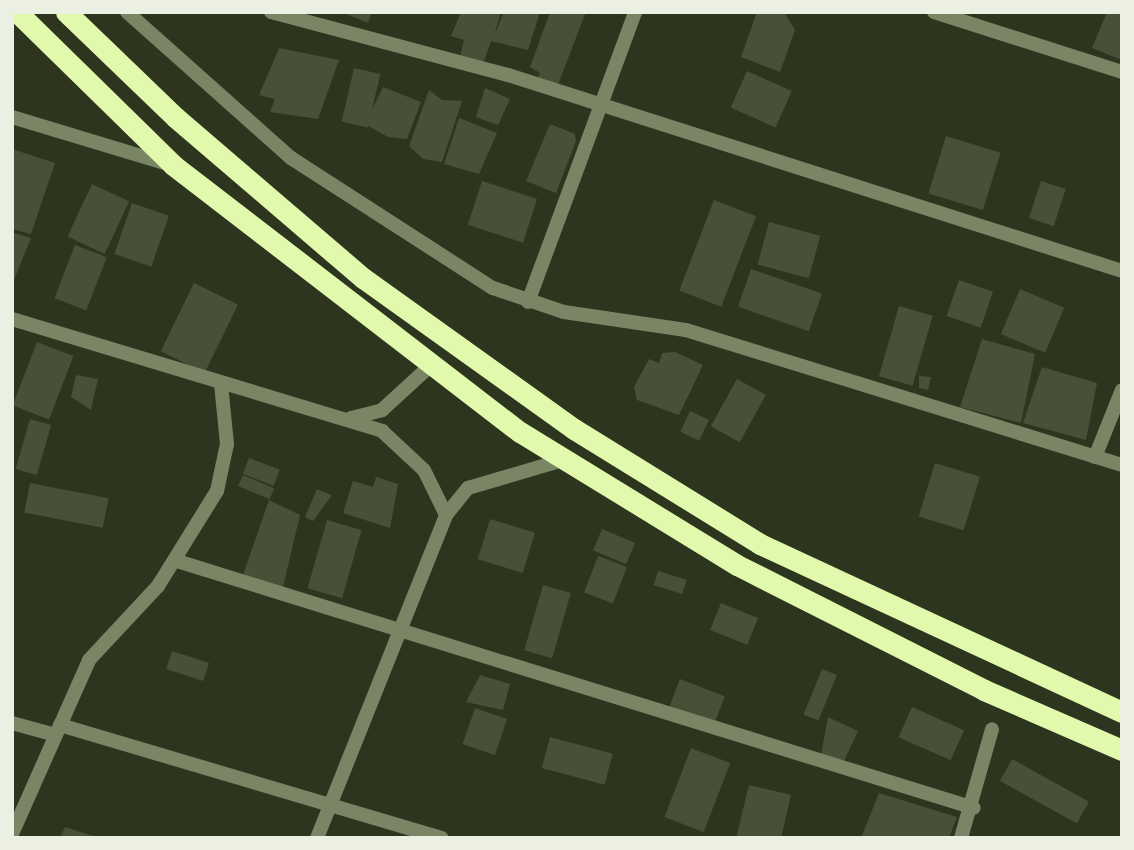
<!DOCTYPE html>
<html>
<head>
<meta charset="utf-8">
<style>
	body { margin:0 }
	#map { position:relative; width:1134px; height:850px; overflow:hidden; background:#2d351e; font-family:Arial,sans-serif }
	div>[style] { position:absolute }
	.building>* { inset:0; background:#485038; transform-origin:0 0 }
	.street>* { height:14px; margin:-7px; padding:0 7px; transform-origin:7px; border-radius:7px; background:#7a8566 }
	.highway>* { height:21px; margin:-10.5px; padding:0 10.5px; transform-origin:10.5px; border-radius:10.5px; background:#e1f9ac }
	span { translate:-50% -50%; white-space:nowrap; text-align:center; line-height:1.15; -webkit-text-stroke:5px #242a14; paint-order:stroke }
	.frame { position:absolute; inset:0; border:14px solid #ebf0e2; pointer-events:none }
</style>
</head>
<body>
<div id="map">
	<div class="building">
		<div style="clip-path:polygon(341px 12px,372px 12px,368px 23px)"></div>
		<div style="clip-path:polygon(461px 12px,501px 12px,494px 36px,504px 12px,540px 12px,528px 50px,491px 41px,483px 64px,460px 57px,464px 40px,451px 36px)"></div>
		<div style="clip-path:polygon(550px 12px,585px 14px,558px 85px,537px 79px,540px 73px,530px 67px)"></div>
		<div style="clip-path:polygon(757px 12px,784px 12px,795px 30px,780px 72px,741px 57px)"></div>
		<div style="clip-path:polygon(1107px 12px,1122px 12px,1122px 60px,1092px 48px)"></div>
		<div style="clip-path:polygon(279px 48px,339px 60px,318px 119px,270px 112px,275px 99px,259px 95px)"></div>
		<div style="left:354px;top:68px;width:27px;height:55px;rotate:13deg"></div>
		<div style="left:747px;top:71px;width:49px;height:40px;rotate:24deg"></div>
		<div style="clip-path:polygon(383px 87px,421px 102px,407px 139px,388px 137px,365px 124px)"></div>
		<div style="clip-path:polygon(485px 88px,510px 99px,498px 125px,476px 117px)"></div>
		<div style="clip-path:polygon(429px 90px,442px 100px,462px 101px,442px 162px,423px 159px,409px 146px)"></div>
		<div style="clip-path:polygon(459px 118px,497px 133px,479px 174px,444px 164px)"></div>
		<div style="clip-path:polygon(550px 124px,575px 134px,576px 141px,556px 193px,526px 181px)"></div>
		<div style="left:946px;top:136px;width:57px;height:60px;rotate:17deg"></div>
		<div style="clip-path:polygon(12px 149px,55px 163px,31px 234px,12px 229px)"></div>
		<div style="left:482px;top:181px;width:58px;height:46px;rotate:18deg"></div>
		<div style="left:1041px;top:181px;width:26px;height:39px;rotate:18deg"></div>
		<div style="left:92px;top:184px;width:41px;height:58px;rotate:25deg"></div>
		<div style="left:714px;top:200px;width:45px;height:97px;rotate:21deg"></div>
		<div style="left:132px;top:203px;width:39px;height:54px;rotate:19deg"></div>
		<div style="left:769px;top:222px;width:53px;height:44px;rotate:15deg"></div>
		<div style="clip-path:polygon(12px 232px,31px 238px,12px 285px)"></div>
		<div style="left:75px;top:245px;width:34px;height:57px;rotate:21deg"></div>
		<div style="left:751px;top:269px;width:75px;height:40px;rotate:19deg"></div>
		<div style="left:959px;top:280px;width:36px;height:38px;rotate:19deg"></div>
		<div style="left:194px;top:283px;width:49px;height:76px;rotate:26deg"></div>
		<div style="left:1020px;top:289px;width:48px;height:49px;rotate:23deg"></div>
		<div style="left:899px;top:306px;width:35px;height:73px;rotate:16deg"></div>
		<div style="clip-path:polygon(982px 339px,1035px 354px,1021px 423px,960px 407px)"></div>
		<div style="left:37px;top:342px;width:39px;height:68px;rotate:21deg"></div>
		<div style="clip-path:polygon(675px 352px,703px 365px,679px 415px,637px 400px,634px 387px,649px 359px,659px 363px,662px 353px)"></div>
		<div style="clip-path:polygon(1042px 367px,1097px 383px,1086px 440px,1023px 423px)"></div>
		<div style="clip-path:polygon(76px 375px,98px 379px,91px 410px,71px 397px)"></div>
		<div style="clip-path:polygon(919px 376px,931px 377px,928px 390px,919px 388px)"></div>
		<div style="left:737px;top:379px;width:33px;height:54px;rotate:29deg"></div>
		<div style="left:690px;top:411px;width:21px;height:23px;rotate:25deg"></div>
		<div style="left:30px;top:419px;width:22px;height:52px;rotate:16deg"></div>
		<div style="left:249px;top:458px;width:33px;height:17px;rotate:21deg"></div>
		<div style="left:935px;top:463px;width:47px;height:56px;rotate:17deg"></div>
		<div style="left:243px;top:475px;width:34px;height:12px;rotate:23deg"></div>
		<div style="clip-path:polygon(376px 477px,398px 484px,390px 528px,343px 513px,353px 481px,373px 487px)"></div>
		<div style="left:30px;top:483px;width:80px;height:30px;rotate:11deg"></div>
		<div style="clip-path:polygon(317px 489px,332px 495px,313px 521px,305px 517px)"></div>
		<div style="clip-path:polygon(269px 500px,300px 515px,282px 591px,242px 578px)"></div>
		<div style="left:490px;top:519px;width:47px;height:42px;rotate:17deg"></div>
		<div style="left:327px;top:520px;width:36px;height:71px;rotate:16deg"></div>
		<div style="left:602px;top:529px;width:36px;height:23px;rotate:23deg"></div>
		<div style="left:598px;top:556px;width:31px;height:39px;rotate:21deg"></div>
		<div style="left:658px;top:571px;width:30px;height:15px;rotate:17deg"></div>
		<div style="left:543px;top:585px;width:29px;height:68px;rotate:16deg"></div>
		<div style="left:721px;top:603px;width:40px;height:29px;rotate:22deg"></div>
		<div style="left:172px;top:651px;width:39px;height:19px;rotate:18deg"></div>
		<div style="left:822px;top:669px;width:16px;height:49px;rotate:22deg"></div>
		<div style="clip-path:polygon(480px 675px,510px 684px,503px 710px,466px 702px)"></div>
		<div style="left:680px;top:679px;width:48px;height:30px;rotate:21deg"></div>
		<div style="left:912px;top:707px;width:57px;height:33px;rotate:24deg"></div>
		<div style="left:475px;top:708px;width:34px;height:38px;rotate:19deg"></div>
		<div style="clip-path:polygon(828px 717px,858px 731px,842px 765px,821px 755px)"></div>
		<div style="left:550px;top:737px;width:65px;height:32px;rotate:15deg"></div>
		<div style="left:691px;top:748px;width:42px;height:74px;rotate:21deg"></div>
		<div style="left:1012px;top:759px;width:88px;height:25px;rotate:29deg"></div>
		<div style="clip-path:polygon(749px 785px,791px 795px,781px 838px,736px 838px)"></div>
		<div style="clip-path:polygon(879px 793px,957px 817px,949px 838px,861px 838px)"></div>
		<div style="clip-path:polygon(65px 827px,96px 837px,95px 838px,60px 838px)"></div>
	</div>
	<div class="street">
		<div style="left:127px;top:12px;width:220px;rotate:41.7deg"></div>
		<div style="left:291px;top:158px;width:240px;rotate:32.8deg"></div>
		<div style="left:493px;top:288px;width:75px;rotate:18.7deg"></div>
		<div style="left:564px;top:312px;width:123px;rotate:8.4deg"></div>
		<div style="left:686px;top:330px;width:456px;rotate:17.2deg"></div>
		<div style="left:271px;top:12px;width:245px;rotate:14.9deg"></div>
		<div style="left:508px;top:75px;width:645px;rotate:17.7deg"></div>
		<div style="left:934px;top:12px;width:197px;rotate:17.7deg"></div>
		<div style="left:12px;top:117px;width:163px;rotate:16.8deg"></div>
		<div style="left:528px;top:302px;width:309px;rotate:-69.7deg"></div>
		<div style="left:12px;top:319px;width:387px;rotate:16.8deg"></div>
		<div style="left:382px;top:431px;width:57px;rotate:42.9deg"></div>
		<div style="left:424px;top:470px;width:50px;rotate:63.9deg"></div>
		<div style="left:351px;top:418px;width:32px;rotate:-14deg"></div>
		<div style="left:382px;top:410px;width:64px;rotate:-42.5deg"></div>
		<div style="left:1095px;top:457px;width:72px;rotate:-68.1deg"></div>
		<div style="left:177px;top:561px;width:834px;rotate:17.22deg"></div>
		<div style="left:12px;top:723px;width:45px;rotate:15.6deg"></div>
		<div style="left:60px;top:725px;width:398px;rotate:16.5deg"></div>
		<div style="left:12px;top:834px;width:190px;rotate:-66.1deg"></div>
		<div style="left:89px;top:660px;width:101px;rotate:-47deg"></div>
		<div style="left:158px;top:586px;width:112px;rotate:-58.2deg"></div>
		<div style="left:217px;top:491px;width:48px;rotate:-78deg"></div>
		<div style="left:227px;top:444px;width:60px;rotate:-95.7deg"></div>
		<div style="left:317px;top:838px;width:348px;rotate:-68.2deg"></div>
		<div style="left:446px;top:515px;width:35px;rotate:-51deg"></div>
		<div style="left:468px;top:488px;width:99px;rotate:-16.4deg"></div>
		<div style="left:961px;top:838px;width:113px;rotate:-74.1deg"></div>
	</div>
	<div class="highway">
		<div style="left:17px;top:12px;width:219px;rotate:44.4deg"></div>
		<div style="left:173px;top:165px;width:438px;rotate:37.6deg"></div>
		<div style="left:520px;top:432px;width:255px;rotate:31.5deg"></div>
		<div style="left:737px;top:565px;width:277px;rotate:26.8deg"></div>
		<div style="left:984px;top:690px;width:150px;rotate:23.5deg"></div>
		<div style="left:66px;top:12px;width:151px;rotate:43.9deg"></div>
		<div style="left:175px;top:117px;width:248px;rotate:40.6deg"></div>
		<div style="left:363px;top:278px;width:259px;rotate:35.6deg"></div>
		<div style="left:574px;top:429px;width:219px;rotate:31.7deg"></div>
		<div style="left:760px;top:544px;width:399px;rotate:24.9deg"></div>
	</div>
	<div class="frame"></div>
</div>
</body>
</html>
